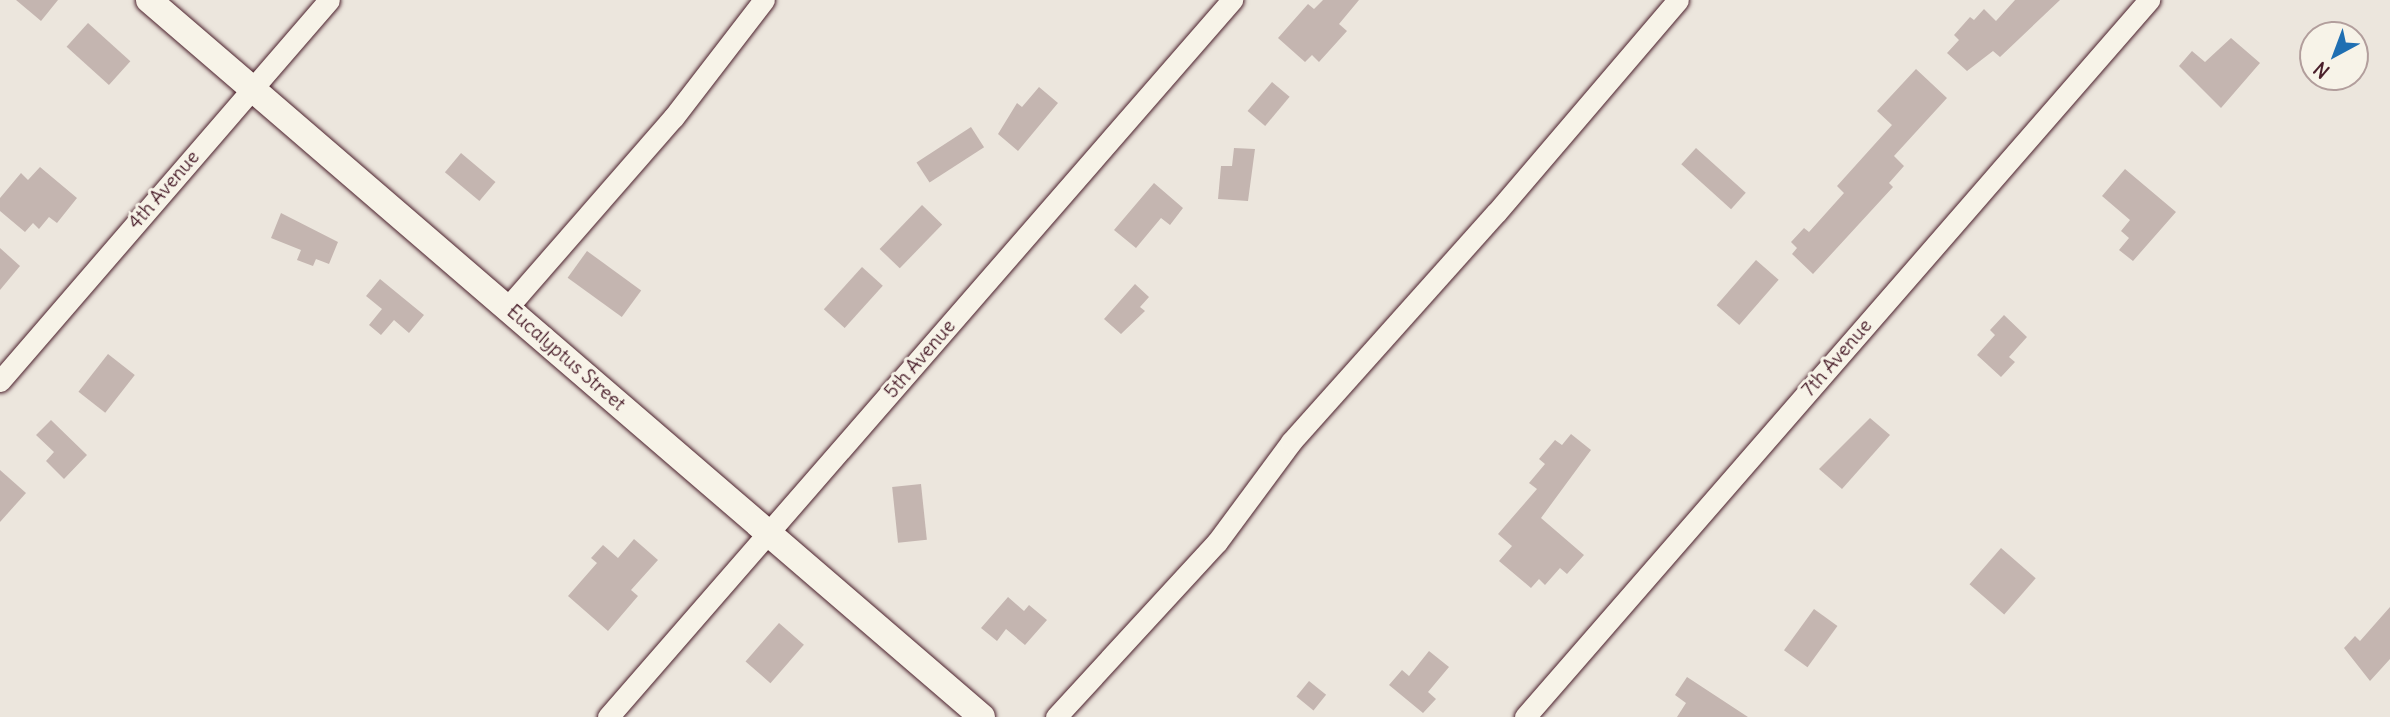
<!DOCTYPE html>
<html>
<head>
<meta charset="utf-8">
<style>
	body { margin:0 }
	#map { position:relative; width:2390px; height:717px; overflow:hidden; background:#ece6dd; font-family:Delius,sans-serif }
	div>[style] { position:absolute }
	.building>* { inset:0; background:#c4b5b0; transform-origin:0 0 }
	.roads { filter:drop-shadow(0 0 2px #4a1f2b) drop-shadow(0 0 2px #4a1f2b) }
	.minor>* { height:21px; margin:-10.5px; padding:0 10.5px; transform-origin:10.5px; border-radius:10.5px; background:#f7f3e8 }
	.major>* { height:26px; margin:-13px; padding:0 13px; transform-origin:13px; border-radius:13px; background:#f7f3e8 }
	span { translate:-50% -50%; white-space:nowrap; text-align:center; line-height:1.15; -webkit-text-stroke:6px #f7f3e8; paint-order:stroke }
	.street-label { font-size:19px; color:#4a1f2b }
	.north { position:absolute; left:2299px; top:21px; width:70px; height:70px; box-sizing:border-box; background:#f7f3e8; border:2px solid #b29e9c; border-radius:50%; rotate:221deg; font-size:19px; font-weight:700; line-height:28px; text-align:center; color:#4a1f2b }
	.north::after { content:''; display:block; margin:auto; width:24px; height:32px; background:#1f6fb2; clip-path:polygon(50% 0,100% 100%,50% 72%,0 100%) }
</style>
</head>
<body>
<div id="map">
	<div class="building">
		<div style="clip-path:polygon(16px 0,58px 0,41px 21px)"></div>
		<div style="clip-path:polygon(1323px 0,1359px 0,1339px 24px,1347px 31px,1319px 62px,1312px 55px,1305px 62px,1278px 38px,1308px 4px,1314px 9px)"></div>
		<div style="clip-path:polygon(2015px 0,2060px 0,2000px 57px,1993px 51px,1967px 71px,1947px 53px,1959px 40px,1954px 35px,1970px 17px,1974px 20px,1984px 9px,1996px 21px)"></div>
		<div style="left:88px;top:23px;width:57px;height:32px;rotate:42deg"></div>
		<div style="clip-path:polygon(2231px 38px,2260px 63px,2221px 108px,2179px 66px,2192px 51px,2205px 62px)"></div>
		<div style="clip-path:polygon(1916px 69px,1947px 98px,1894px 156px,1904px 166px,1889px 183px,1893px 187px,1813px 274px,1792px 254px,1797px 248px,1791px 242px,1804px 228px,1809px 232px,1844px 193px,1837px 186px,1892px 125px,1877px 111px)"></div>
		<div style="left:1272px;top:82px;width:23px;height:38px;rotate:40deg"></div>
		<div style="clip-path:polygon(1039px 87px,1058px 103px,1018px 151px,998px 134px,1017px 103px,1022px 107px)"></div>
		<div style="left:971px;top:127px;width:24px;height:65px;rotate:57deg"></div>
		<div style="clip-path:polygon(1234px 148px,1255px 149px,1248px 201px,1218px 199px,1221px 166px,1232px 166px)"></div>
		<div style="left:1696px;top:148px;width:67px;height:22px;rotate:42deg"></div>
		<div style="left:461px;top:153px;width:45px;height:25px;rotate:40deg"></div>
		<div style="clip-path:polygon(40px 167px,77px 198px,57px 223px,49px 217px,39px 229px,33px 223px,25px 232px,0 211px,0 198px,21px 173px,28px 180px)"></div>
		<div style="clip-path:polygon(2125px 169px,2176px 212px,2133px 261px,2119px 250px,2129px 238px,2121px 231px,2130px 220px,2102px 196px)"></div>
		<div style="clip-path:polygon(1154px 183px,1183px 208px,1170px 225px,1161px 218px,1136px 248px,1114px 230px)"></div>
		<div style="left:922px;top:205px;width:28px;height:61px;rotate:44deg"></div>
		<div style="clip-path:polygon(281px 213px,338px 242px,329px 264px,316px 259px,313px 266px,297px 260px,301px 250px,271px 238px)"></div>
		<div style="clip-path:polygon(0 248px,20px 266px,0 290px)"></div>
		<div style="left:587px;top:251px;width:67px;height:33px;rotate:36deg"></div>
		<div style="left:1756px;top:260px;width:30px;height:60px;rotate:41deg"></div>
		<div style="left:862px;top:267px;width:28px;height:57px;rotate:42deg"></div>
		<div style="clip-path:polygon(380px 279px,424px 315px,409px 333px,394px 320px,381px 335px,369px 325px,382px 309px,366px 296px)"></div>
		<div style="clip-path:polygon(1135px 284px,1149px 297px,1140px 307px,1145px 311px,1121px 334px,1104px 319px)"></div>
		<div style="clip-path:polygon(2004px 315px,2027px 337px,2009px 357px,2015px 362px,2001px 377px,1977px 355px,1995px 335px,1990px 330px)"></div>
		<div style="left:108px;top:354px;width:34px;height:48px;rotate:38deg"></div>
		<div style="clip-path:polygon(1870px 418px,1890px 435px,1842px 489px,1819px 469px)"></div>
		<div style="clip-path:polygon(51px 420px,87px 455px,64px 479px,46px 461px,54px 452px,36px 435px)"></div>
		<div style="clip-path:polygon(1571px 434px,1591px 450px,1541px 518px,1584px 555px,1567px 574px,1560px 568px,1545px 585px,1539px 579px,1531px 588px,1499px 561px,1512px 546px,1498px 534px,1537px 489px,1529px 483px,1545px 464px,1539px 459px,1555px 440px,1562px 445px)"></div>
		<div style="clip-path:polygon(0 470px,26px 493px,0 522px)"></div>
		<div style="left:921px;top:484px;width:56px;height:29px;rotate:84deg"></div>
		<div style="clip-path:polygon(634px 539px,658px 560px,631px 590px,638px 596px,608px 631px,568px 596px,597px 563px,591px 558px,603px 545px,618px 558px)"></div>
		<div style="left:2001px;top:548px;width:46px;height:48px;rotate:41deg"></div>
		<div style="clip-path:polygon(1008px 597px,1024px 611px,1029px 605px,1047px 620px,1025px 645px,1006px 629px,997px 641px,981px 628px)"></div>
		<div style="clip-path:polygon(2390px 607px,2390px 659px,2370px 681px,2344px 648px,2355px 636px,2360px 641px)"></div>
		<div style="left:1814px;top:609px;width:29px;height:51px;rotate:36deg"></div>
		<div style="left:779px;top:623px;width:33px;height:51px;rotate:41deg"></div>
		<div style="clip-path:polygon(1429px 651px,1449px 667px,1428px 692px,1436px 699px,1423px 713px,1389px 685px,1402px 670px,1409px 676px)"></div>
		<div style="clip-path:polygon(1687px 677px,1748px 717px,1677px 717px,1686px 703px,1675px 695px)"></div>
		<div style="left:1309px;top:681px;width:22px;height:20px;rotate:39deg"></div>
	</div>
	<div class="roads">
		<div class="minor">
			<div style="left:507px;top:308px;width:252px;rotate:-48.9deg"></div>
			<div style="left:673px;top:118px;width:149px;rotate:-52.4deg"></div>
			<div style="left:0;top:381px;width:503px;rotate:-49.19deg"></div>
			<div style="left:608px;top:717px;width:951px;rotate:-48.97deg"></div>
			<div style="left:1056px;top:717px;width:238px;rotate:-47.4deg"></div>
			<div style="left:1217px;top:542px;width:124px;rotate:-53.5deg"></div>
			<div style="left:1291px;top:442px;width:307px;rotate:-48.2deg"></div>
			<div style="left:1496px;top:213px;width:280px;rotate:-49.5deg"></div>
			<div style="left:1525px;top:717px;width:951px;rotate:-48.97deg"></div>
		</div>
		<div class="major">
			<div style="left:149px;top:0;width:1099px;rotate:40.72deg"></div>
		</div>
	</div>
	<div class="street-label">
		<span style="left:164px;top:190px;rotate:-49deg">4th Avenue</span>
		<span style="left:566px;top:358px;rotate:41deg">Eucalyptus Street</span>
		<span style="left:1837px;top:358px;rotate:-49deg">7th Avenue</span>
		<span style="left:920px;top:359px;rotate:-49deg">5th Avenue</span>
	</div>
	<div class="north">N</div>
</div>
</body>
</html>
